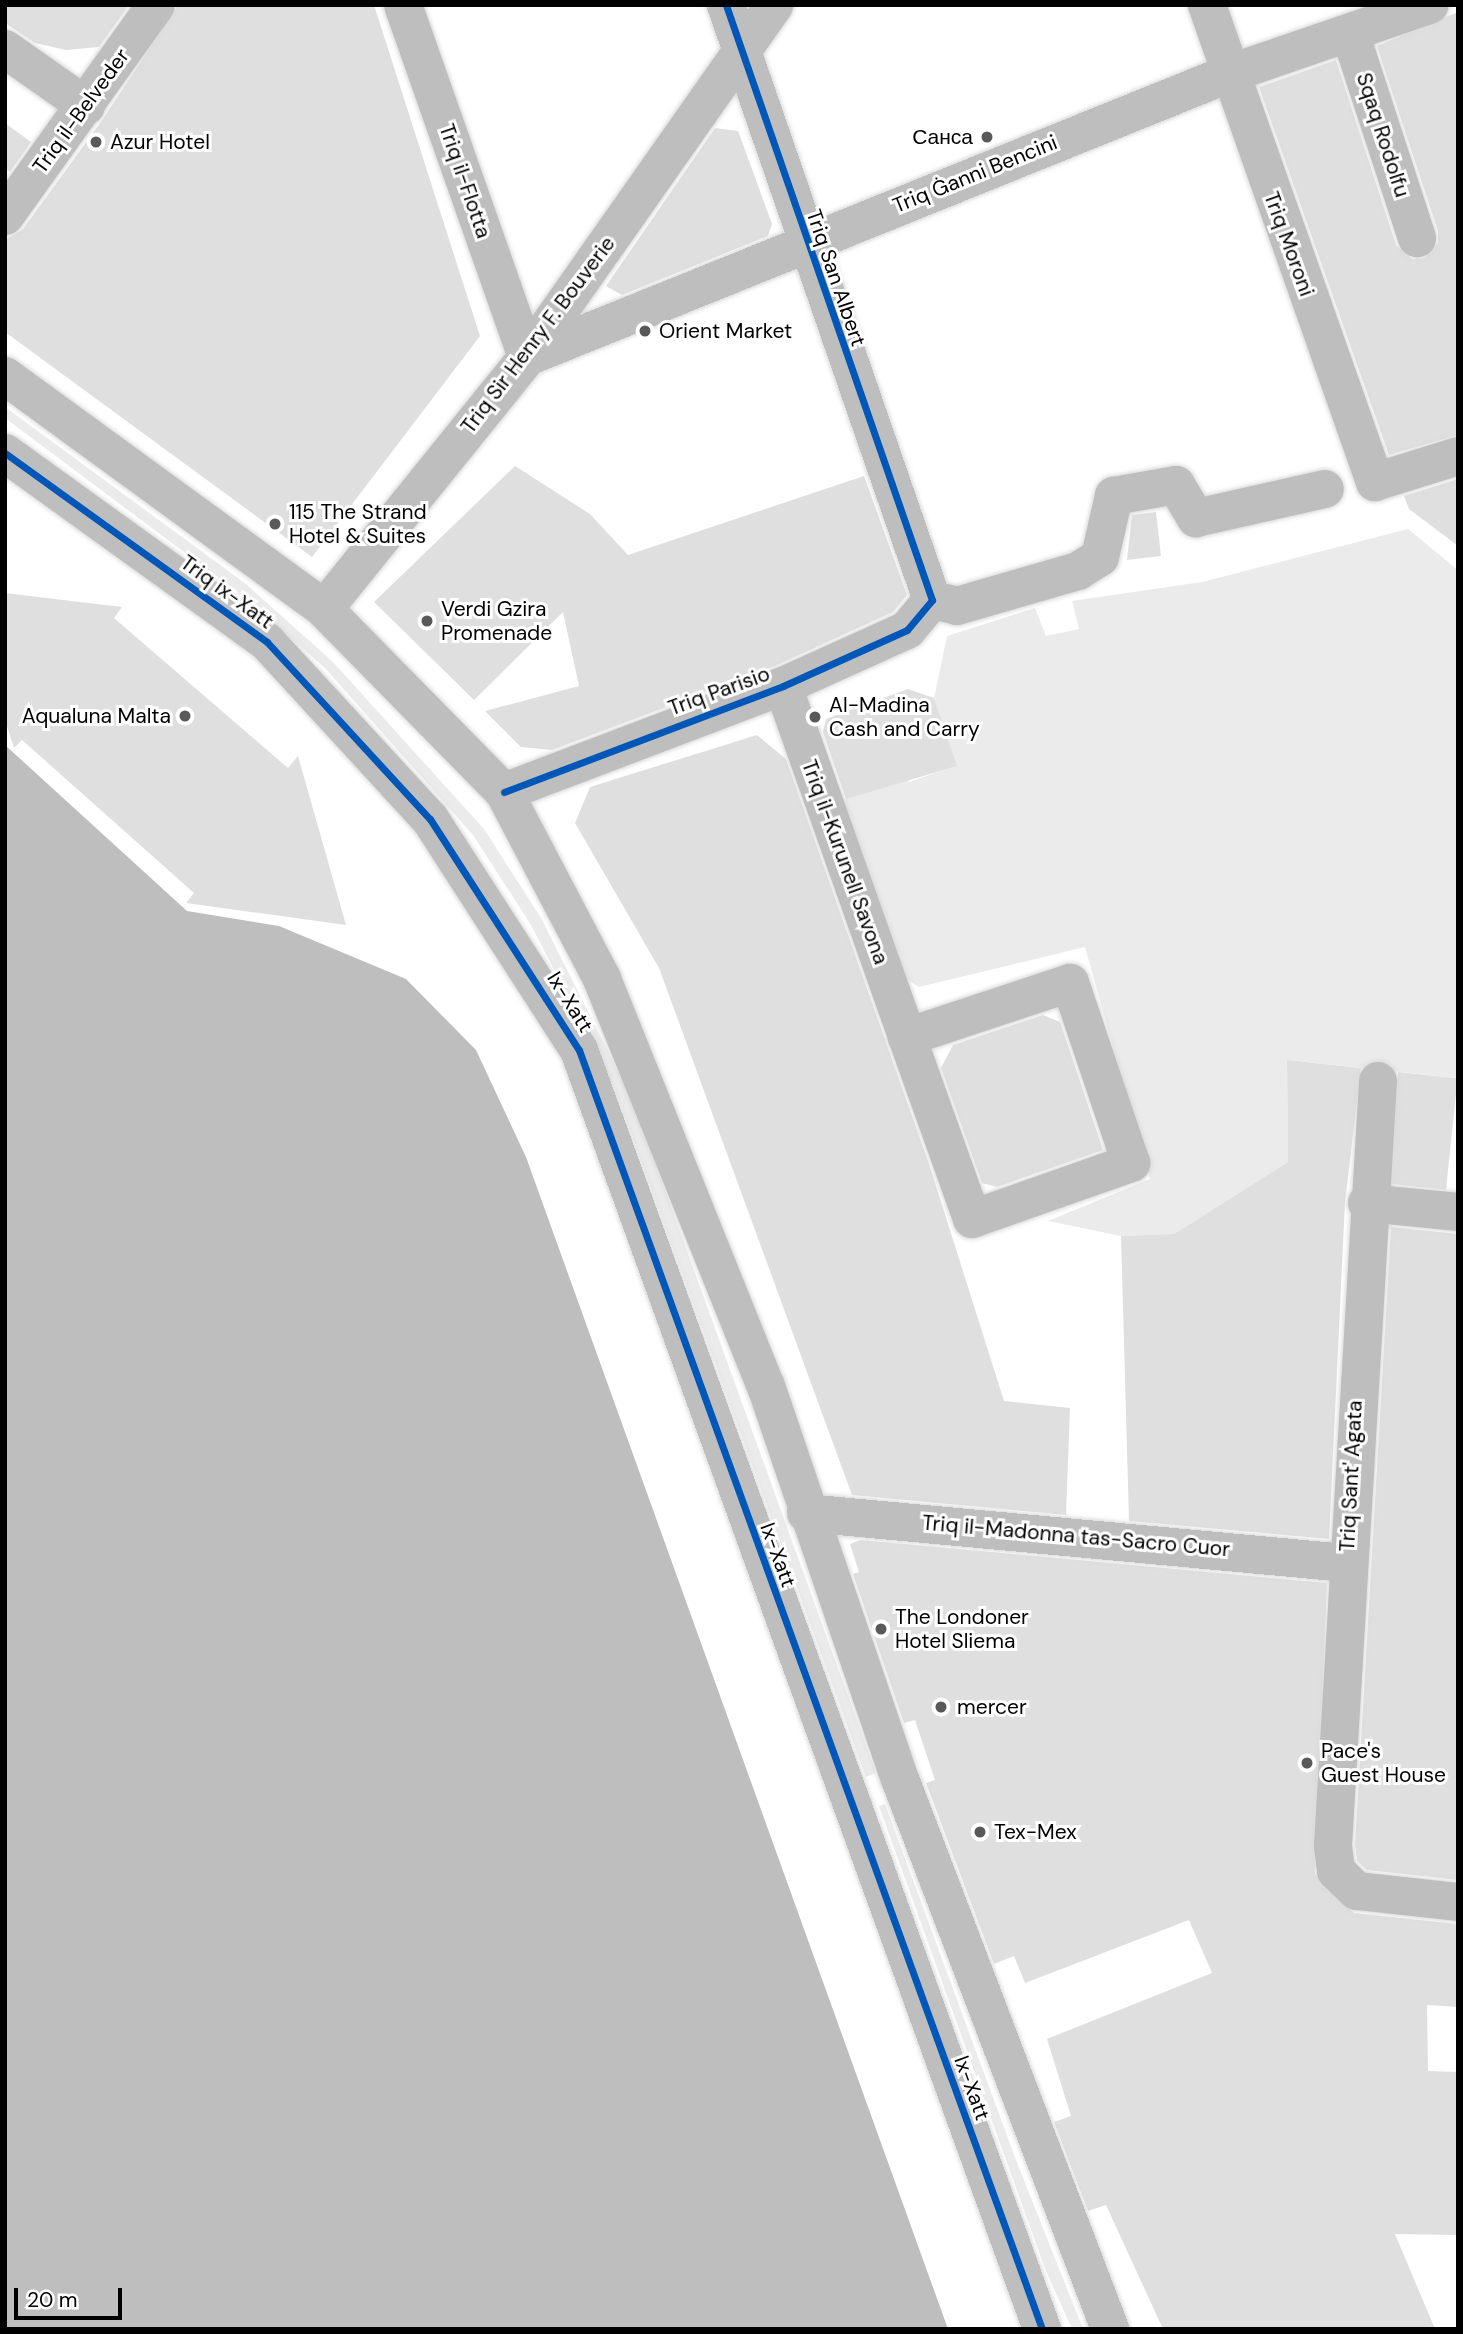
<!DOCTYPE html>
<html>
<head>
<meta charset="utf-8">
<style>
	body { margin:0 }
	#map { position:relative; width:1463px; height:2334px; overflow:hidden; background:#fff; font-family:"DM Sans",sans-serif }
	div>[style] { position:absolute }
	.green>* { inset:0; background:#ebebeb }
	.water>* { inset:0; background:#bebebe }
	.building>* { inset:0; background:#dfdfdf; transform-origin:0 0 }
	.roads { filter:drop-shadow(0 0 2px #dbdbdb) drop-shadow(0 0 2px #dbdbdb) }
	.minor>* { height:38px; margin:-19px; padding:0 19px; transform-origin:19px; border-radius:19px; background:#bebebe }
	.major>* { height:38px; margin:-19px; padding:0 19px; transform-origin:19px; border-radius:19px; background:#bebebe }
	.cycleway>* { height:7px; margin:-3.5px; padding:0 3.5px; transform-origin:3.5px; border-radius:3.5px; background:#0057b8 }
	.dots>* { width:19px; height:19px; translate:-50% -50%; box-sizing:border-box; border:4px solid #fff; border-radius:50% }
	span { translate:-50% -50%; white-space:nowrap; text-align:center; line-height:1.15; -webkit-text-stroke:6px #fff; paint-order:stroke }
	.street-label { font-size:21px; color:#000 }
	.poi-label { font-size:21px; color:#000 }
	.right { translate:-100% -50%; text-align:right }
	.left { translate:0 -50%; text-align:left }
	.frame { position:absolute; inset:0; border:7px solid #000; pointer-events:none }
	.scale { position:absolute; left:14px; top:2288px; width:108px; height:32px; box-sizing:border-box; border:4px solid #000; border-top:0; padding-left:9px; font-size:21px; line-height:24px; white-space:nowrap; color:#000; -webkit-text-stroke:5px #fff; paint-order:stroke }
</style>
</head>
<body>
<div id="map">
	<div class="green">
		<div style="clip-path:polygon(5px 407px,246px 584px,333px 662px,484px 829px,541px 918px,632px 1099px,876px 1773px,866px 1777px,614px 1086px,531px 925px,473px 835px,325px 668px,240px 594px,5px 418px)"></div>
		<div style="clip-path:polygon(1408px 529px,1458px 570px,1458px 1078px,1287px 1060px,1288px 1162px,1174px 1234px,1121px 1236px,1048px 1221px,1150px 1179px,1085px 947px,919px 987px,902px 976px,839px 801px,884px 786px,901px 759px,909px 782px,956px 766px,934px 698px,947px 636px,1035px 608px,1046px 636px,1079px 629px,1072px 601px,1202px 582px)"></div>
		<div style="clip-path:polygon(885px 1804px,1016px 2160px,1083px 2329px,1072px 2329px,1046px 2271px,879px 1806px)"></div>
	</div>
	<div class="water">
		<div style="clip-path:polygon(5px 745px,187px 911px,279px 926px,406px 979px,476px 1050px,526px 1157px,948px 2329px,5px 2329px)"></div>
	</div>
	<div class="building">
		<div style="clip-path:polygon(5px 5px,129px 5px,99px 47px,66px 50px,35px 43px,5px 23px)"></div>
		<div style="clip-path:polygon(178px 5px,374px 5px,480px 336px,312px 557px,5px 332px,5px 240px,23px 229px,103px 119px)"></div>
		<div style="clip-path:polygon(1458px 12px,1458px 435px,1389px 455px,1259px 87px,1336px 60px,1396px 245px,1412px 259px,1424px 258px,1438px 243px,1438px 231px,1377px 46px)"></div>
		<div style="clip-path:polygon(5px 123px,31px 142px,10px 172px,5px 169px)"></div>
		<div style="clip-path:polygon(715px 128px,738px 131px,772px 224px,768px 236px,622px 295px,606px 286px)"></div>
		<div style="clip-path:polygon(515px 466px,590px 514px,628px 555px,864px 476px,907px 595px,893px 612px,775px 666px,552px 750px,521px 747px,485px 711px,579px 686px,563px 612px,474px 700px,374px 602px)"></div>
		<div style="clip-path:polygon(1458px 479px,1458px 546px,1409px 509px,1404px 496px)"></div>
		<div style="clip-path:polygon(1156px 512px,1161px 556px,1127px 560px,1132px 515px)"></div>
		<div style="clip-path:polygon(5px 593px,122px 607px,114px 618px,288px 768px,298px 756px,346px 925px,186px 903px,194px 893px,22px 740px,14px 748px,5px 720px)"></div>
		<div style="clip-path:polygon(908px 689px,934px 698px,957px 766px,846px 799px,823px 732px,826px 719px)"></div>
		<div style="clip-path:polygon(757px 735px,786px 759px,930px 1167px,1004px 1401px,1070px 1408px,1066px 1515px,852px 1495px,659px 968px,575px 823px,590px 787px)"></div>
		<div style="clip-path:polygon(1043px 1015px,1060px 1022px,1103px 1150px,997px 1187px,982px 1183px,941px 1068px,953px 1045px)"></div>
		<div style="clip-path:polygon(1287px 1060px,1361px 1068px,1345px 1202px,1329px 1539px,1129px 1521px,1121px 1236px,1174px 1234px,1288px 1162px)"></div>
		<div style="left:1398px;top:1072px;width:60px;height:112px;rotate:6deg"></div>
		<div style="clip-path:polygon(1391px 1227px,1458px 1234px,1458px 1880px,1367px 1870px,1357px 1861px,1355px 1845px)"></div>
		<div style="clip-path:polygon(861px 1540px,1327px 1583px,1315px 1874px,1354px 1913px,1458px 1924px,1458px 2007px,1427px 2005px,1428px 2071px,1458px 2072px,1458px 2235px,1395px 2234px,1435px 2329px,1163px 2329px,1106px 2205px,1088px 2211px,1054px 2122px,1071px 2116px,1047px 2039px,1212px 1973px,1189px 1920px,1025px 1983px,1014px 1956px,994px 1964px,926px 1783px,935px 1780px,915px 1720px,904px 1723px,853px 1574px,859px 1572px,850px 1544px)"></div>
	</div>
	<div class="roads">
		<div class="minor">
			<div style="left:403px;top:5px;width:373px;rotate:70.6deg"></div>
			<div style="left:726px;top:5px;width:630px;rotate:70.9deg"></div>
			<div style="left:1207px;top:5px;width:506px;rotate:70.6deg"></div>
			<div style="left:1375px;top:482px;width:87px;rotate:-17.4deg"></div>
			<div style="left:1350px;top:33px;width:216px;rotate:71.9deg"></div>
			<div style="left:5px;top:49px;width:99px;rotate:35.1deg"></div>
			<div style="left:5px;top:216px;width:259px;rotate:-54.4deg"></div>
			<div style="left:527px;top:357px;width:756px;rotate:-21.98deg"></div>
			<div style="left:1228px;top:74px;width:213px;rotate:-18.9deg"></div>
			<div style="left:932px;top:600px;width:26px;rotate:13deg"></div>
			<div style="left:957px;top:606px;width:126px;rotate:-16.1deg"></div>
			<div style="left:1078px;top:571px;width:26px;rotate:-32deg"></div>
			<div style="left:1100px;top:557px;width:63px;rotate:-77.1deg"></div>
			<div style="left:1114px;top:496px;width:63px;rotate:-10.1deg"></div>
			<div style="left:1176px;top:485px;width:39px;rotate:59deg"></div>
			<div style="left:1196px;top:518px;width:132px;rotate:-12.7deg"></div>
			<div style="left:324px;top:609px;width:324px;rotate:-51.1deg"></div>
			<div style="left:527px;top:357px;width:430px;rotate:-54.9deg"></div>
			<div style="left:783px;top:686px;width:372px;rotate:70.5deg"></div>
			<div style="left:907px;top:1037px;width:193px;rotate:70.3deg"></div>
			<div style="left:972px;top:1219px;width:169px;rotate:-19.4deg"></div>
			<div style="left:1131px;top:1163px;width:190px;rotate:-108.7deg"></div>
			<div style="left:1070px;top:983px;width:172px;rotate:161.7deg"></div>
			<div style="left:504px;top:792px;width:298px;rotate:-20.8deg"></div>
			<div style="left:783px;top:686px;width:136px;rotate:-24.3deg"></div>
			<div style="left:907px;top:630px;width:39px;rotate:-50deg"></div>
			<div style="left:1378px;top:1081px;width:766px;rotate:93.37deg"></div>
			<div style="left:1333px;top:1846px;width:25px;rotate:83deg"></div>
			<div style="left:1336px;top:1871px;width:29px;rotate:44deg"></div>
			<div style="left:1357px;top:1891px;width:102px;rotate:6.2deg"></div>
			<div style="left:1367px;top:1203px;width:91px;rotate:5.6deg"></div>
			<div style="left:806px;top:1513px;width:542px;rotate:5.29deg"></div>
		</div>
		<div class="major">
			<div style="left:5px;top:376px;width:395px;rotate:36.1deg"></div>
			<div style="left:324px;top:609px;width:257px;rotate:45.5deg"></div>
			<div style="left:504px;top:792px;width:211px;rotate:62.3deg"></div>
			<div style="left:602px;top:979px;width:439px;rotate:68.1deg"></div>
			<div style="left:766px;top:1386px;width:415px;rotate:71.2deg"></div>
			<div style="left:900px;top:1779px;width:589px;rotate:69.1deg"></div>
			<div style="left:5px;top:453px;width:323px;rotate:35.8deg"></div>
			<div style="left:267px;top:642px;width:241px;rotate:47.4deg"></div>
			<div style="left:430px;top:819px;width:275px;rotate:57.2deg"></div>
			<div style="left:579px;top:1050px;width:1360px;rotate:70.1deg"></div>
		</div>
	</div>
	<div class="cycleway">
		<div style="left:5px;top:453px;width:323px;rotate:35.8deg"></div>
		<div style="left:267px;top:642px;width:241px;rotate:47.4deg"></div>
		<div style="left:430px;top:819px;width:275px;rotate:57.2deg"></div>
		<div style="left:579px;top:1050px;width:1360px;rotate:70.1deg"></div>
		<div style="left:504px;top:792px;width:298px;rotate:-20.8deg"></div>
		<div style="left:783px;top:686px;width:136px;rotate:-24.3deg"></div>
		<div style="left:907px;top:630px;width:39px;rotate:-50deg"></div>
		<div style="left:932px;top:600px;width:630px;rotate:-109.1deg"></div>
	</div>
	<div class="dots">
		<div style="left:987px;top:137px;background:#595959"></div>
		<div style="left:96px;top:142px;background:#595959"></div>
		<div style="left:645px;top:331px;background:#595959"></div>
		<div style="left:275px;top:524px;background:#595959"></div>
		<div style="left:427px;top:621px;background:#595959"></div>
		<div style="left:185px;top:716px;background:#595959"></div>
		<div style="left:815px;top:717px;background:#595959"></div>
		<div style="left:881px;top:1629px;background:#595959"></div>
		<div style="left:941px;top:1707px;background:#595959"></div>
		<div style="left:1307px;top:1763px;background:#595959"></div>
		<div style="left:980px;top:1832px;background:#595959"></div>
	</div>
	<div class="street-label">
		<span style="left:81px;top:111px;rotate:-54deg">Triq il-Belveder</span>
		<span style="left:1383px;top:135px;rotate:72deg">Sqaq Rodolfu</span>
		<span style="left:975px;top:174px;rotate:-22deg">Triq Ġanni Bencini</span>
		<span style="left:465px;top:181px;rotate:71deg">Triq il-Flotta</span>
		<span style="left:1289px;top:244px;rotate:70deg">Triq Moroni</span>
		<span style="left:836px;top:278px;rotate:71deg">Triq San Albert</span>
		<span style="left:538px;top:335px;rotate:-53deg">Triq Sir Henry F. Bouverie</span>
		<span style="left:227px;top:592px;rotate:36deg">Triq ix-Xatt</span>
		<span style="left:719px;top:691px;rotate:-20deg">Triq Parisio</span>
		<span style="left:845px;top:862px;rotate:70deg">Triq il-Kurunell Savona</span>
		<span style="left:570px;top:1002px;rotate:58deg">Ix-Xatt</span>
		<span style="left:1351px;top:1476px;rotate:-87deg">Triq Sant' Agata</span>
		<span style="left:1076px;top:1536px;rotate:5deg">Triq il-Madonna tas-Sacro Cuor</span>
		<span style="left:778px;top:1555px;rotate:70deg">Ix-Xatt</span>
		<span style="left:972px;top:2088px;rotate:70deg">Ix-Xatt</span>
	</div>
	<div class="poi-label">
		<span class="right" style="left:973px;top:137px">Санса</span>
		<span class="left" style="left:110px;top:142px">Azur Hotel</span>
		<span class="left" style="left:659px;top:331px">Orient Market</span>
		<span class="left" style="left:289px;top:524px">115 The Strand<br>Hotel &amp; Suites</span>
		<span class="left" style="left:441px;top:621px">Verdi Gzira<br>Promenade</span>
		<span class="left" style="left:829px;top:717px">Al-Madina<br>Cash and Carry</span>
		<span class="right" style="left:171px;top:716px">Aqualuna Malta</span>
		<span class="left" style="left:895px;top:1629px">The Londoner<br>Hotel Sliema</span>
		<span class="left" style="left:957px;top:1707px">mercer</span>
		<span class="left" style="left:1321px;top:1763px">Pace's<br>Guest House</span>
		<span class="left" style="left:994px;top:1832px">Tex-Mex</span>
	</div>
	<div class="frame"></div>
	<div class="scale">20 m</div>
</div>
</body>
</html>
